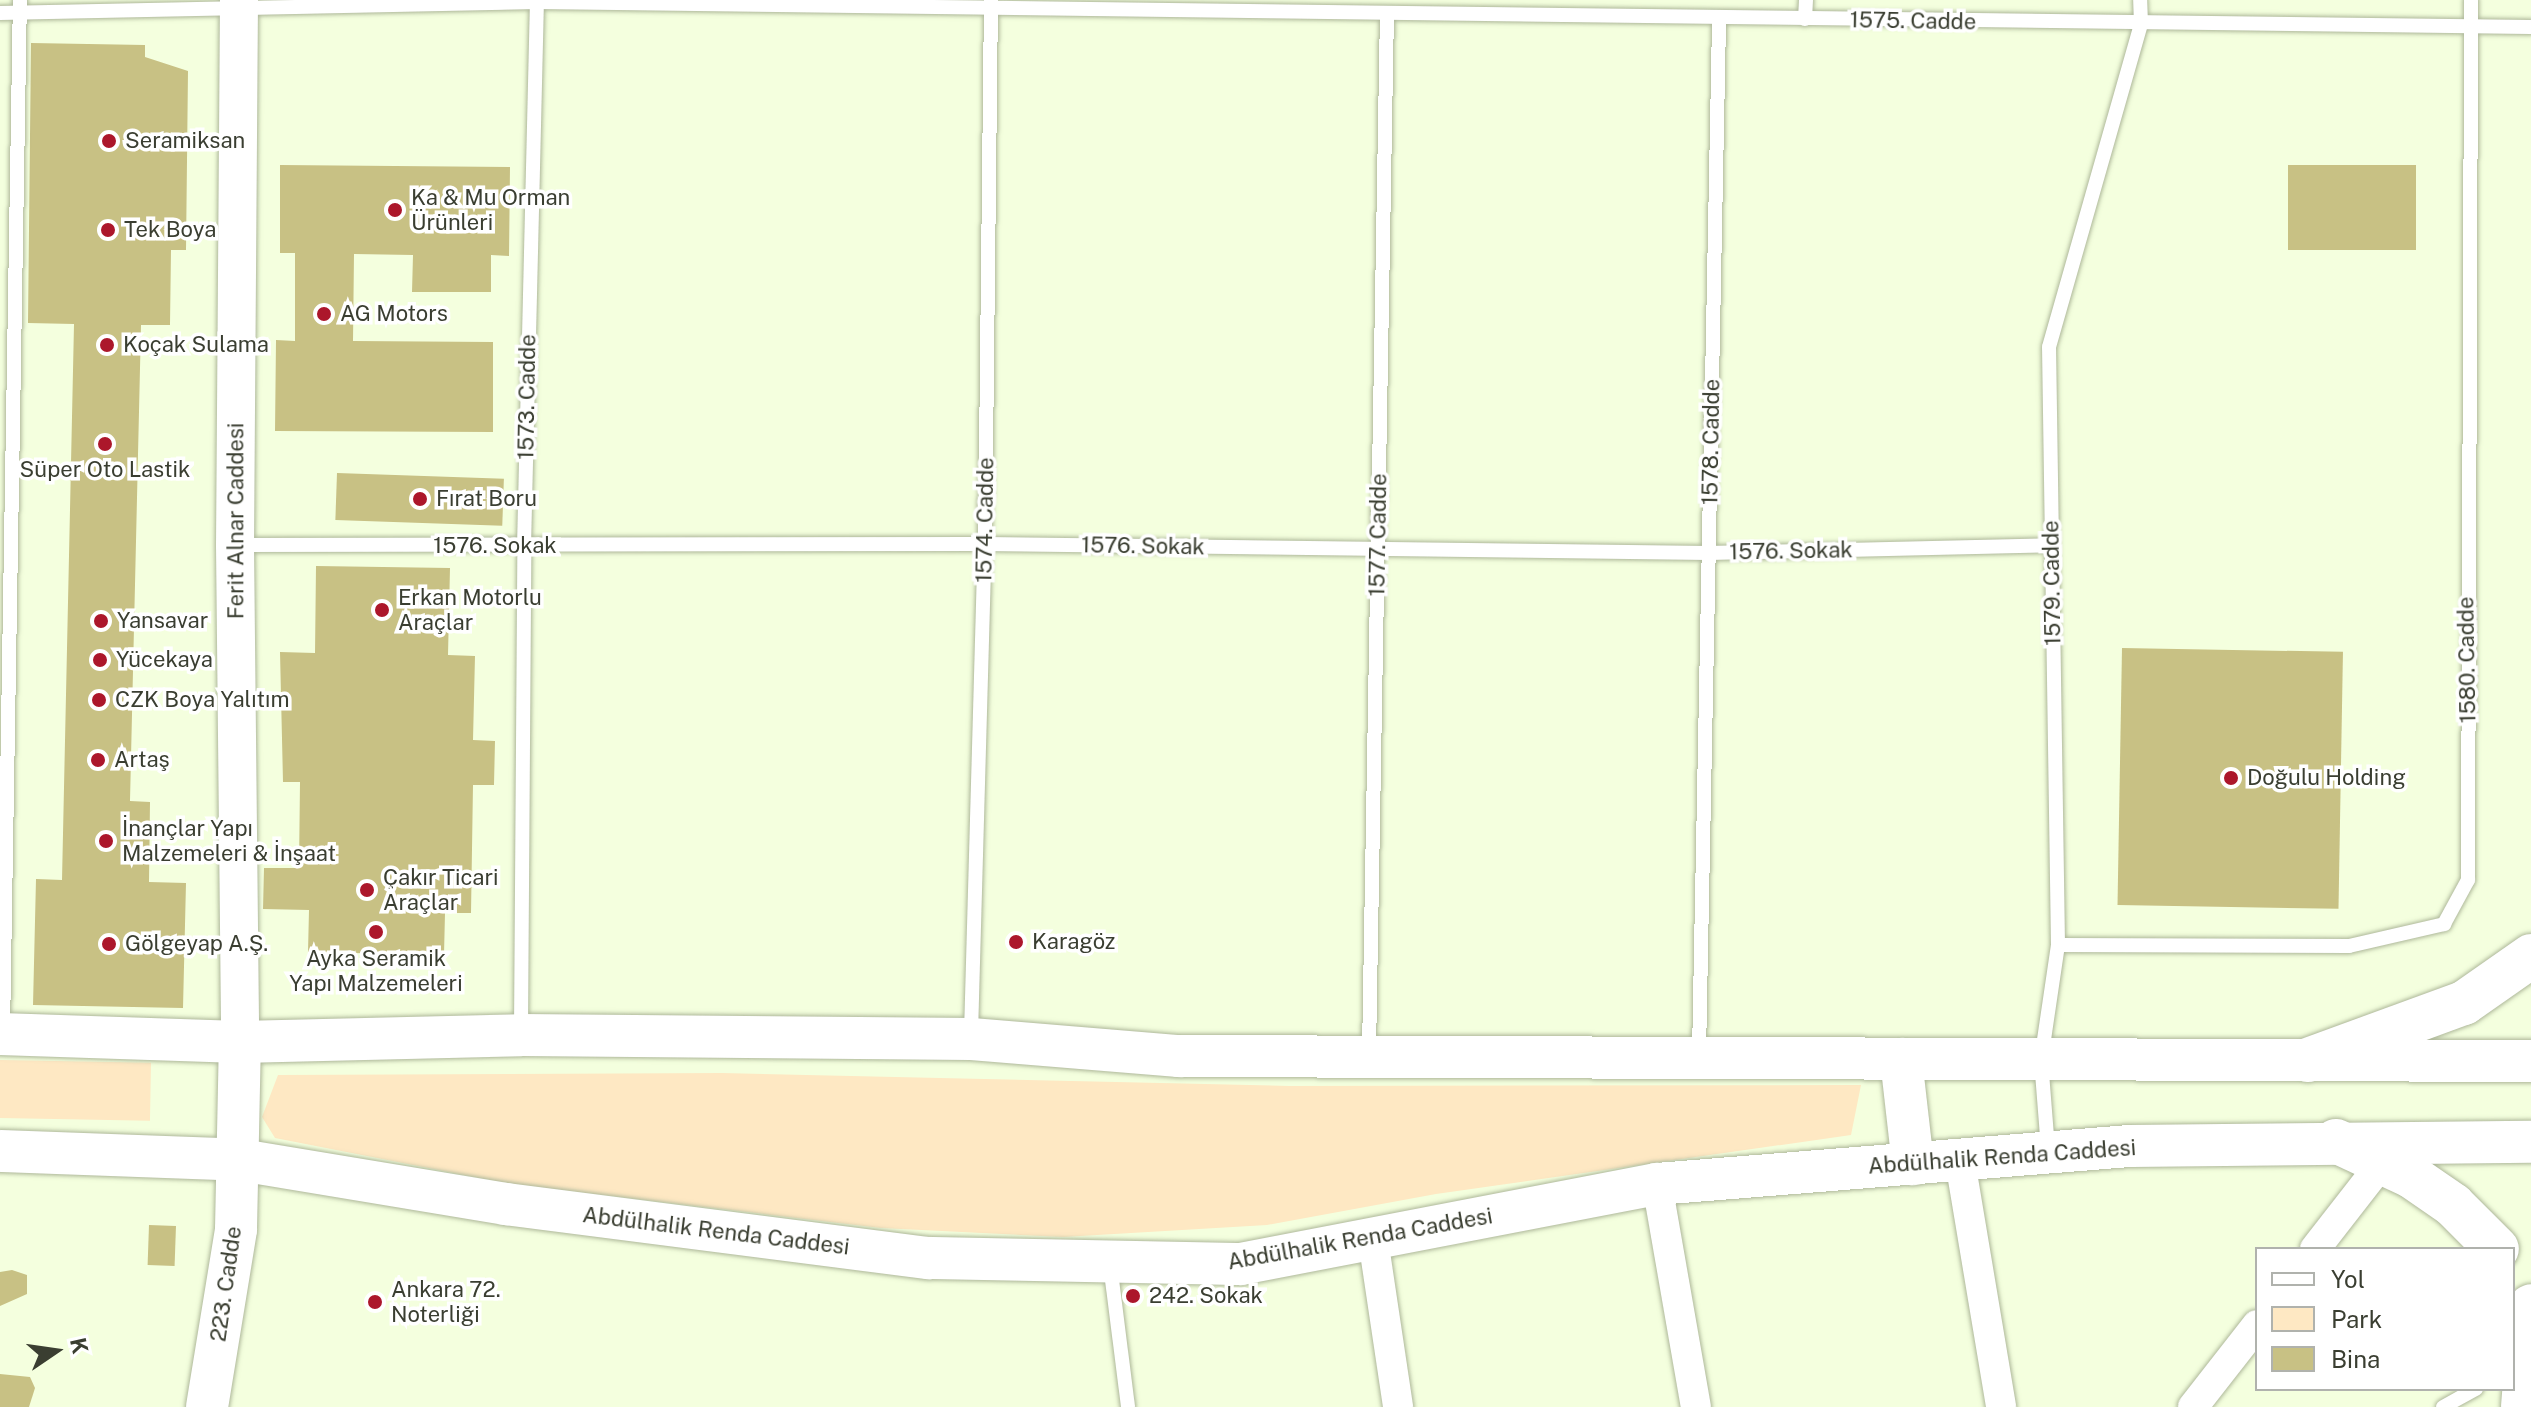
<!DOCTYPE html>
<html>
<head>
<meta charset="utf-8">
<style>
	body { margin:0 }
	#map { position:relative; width:2531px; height:1407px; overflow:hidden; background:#f4ffde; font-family:"Public Sans",sans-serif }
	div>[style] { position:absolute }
	.green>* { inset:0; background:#fee8c3; transform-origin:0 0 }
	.building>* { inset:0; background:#c8c184; transform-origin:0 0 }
	.roads { filter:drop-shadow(0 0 2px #aeb89a) drop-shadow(0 0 2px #aeb89a) }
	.service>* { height:14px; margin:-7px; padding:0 7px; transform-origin:7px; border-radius:7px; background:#fff }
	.minor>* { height:30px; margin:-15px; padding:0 15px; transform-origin:15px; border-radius:15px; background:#fff }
	.tertiary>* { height:38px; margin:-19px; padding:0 19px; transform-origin:19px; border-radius:19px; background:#fff }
	.secondary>* { height:42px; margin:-21px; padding:0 21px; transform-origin:21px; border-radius:21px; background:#fff }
	.primary>* { height:44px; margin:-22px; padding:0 22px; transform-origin:22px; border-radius:22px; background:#fff }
	.dots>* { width:22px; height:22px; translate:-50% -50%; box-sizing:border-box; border:4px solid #fff; border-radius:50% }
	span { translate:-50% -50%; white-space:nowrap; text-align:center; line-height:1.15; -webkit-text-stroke:7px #fff; paint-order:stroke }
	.street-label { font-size:22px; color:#3a3e31 }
	.poi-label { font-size:22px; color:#3a3e31 }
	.left { translate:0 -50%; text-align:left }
	.legend { position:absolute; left:2255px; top:1247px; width:260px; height:144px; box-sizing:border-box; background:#fff; border:2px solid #b0b2ad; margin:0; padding:10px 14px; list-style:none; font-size:24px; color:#3a3e31 }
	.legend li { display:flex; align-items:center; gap:16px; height:40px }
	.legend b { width:40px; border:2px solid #b0b2ad }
	.north { position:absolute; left:16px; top:1311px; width:80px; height:80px; -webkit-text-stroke:6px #fff; paint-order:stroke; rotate:77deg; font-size:22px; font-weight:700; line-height:32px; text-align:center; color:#3a3e31 }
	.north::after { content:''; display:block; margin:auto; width:28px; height:36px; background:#3a3e31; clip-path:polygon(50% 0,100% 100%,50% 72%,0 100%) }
</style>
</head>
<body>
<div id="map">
	<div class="green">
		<div style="left:0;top:1060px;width:151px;height:58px;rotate:1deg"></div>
		<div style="clip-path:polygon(722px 1073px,1289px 1086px,1861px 1085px,1851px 1135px,1436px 1194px,1267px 1225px,1063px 1237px,881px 1228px,510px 1184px,275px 1138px,262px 1117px,278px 1075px)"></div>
	</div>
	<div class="building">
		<div style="clip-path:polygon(31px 43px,145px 45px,145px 57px,188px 71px,186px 250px,171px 250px,170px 325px,141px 325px,130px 801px,150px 802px,149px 882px,186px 883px,183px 1008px,33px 1005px,36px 879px,62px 880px,74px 324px,28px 323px)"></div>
		<div style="clip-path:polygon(280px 165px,510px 167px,509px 256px,491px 255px,491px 292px,412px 292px,413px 255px,354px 254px,353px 341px,493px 342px,493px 432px,275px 431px,276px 340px,295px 341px,295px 253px,280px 253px)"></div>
		<div style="left:2288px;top:165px;width:128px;height:85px"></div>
		<div style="left:337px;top:473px;width:167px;height:47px;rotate:2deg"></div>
		<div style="clip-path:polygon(316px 566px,450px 568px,448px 655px,475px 656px,473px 740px,495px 741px,494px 785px,473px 785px,471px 913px,445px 913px,444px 955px,308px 952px,309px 910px,263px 909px,264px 868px,299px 868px,300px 782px,283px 782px,280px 652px,315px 653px)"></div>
		<div style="left:2122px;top:648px;width:221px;height:257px;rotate:1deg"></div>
		<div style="left:149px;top:1225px;width:27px;height:40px;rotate:2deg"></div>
		<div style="clip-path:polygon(12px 1270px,27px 1275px,27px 1294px,0 1306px,0 1272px)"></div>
		<div style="clip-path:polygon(0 1374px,30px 1377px,35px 1388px,29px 1407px,0 1407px)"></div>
	</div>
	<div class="roads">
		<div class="service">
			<div style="left:0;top:13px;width:537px;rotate:-1.17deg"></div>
			<div style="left:537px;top:2px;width:1994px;rotate:0.72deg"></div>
			<div style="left:1805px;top:19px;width:19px;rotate:-87deg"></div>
			<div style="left:236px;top:545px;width:749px;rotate:-0.08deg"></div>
			<div style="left:985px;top:544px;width:724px;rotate:0.71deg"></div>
			<div style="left:1709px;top:553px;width:343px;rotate:-1.3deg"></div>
			<div style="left:2058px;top:945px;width:291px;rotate:0.2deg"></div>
			<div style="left:2349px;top:946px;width:98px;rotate:-13deg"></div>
			<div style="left:2444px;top:924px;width:50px;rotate:-61.4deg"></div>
			<div style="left:2468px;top:880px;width:880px;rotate:-89.8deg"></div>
			<div style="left:521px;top:1030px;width:483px;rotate:-89.6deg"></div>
			<div style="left:524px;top:547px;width:547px;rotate:-88.64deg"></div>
			<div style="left:3px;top:1031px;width:1031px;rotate:-89.06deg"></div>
			<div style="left:971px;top:1034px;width:490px;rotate:-88.4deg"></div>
			<div style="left:985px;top:544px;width:544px;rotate:-89.37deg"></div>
			<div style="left:1369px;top:1052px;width:1038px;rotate:-89.01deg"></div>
			<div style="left:1699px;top:1054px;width:1036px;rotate:-88.89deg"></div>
			<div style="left:2048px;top:1149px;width:89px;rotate:-94.5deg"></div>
			<div style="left:2041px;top:1060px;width:116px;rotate:-81.6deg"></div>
			<div style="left:2058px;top:945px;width:598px;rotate:-90.86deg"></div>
			<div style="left:2049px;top:347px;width:336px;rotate:-74.1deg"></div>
			<div style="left:2141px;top:24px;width:24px;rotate:-92deg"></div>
			<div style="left:1110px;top:1264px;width:144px;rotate:82.8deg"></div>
			<div style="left:2443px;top:1407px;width:38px;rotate:-29deg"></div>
		</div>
		<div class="minor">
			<div style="left:1960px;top:1161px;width:249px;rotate:80.5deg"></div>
			<div style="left:1657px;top:1184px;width:226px;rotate:80.1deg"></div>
			<div style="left:1373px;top:1239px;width:170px;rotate:81.5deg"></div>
			<div style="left:2315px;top:1249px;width:109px;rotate:-52.1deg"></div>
			<div style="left:2193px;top:1407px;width:104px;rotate:-52deg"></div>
		</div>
		<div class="tertiary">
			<div style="left:239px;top:0;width:545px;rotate:90.42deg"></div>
			<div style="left:235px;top:545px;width:497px;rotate:89.4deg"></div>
		</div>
		<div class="secondary">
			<div style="left:0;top:1034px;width:240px;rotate:1.9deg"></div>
			<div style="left:240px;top:1042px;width:281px;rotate:-1.4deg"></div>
			<div style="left:521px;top:1035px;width:450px;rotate:0.5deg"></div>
			<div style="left:971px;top:1039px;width:209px;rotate:4.7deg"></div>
			<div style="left:1179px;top:1056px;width:1352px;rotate:0.21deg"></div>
			<div style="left:1901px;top:1059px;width:106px;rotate:83.5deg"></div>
			<div style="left:0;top:1151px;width:240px;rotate:2.1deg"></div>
			<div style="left:240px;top:1160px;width:270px;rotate:9.4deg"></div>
			<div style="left:506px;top:1204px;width:426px;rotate:7.3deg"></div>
			<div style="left:929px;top:1258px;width:312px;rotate:1.1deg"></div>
			<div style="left:1241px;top:1264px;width:424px;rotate:-10.9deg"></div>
			<div style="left:1657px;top:1184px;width:475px;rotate:-4.6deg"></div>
			<div style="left:2130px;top:1146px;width:401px;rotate:-0.6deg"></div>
			<div style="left:207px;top:1407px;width:180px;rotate:-80.7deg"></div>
			<div style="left:236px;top:1229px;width:187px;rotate:-88.8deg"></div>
		</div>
		<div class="primary">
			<div style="left:2308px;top:1060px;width:166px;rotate:-20.1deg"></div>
			<div style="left:2464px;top:1003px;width:82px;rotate:-35deg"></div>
			<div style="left:2336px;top:1141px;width:83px;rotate:25deg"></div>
			<div style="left:2411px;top:1176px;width:51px;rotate:34.6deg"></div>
			<div style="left:2453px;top:1205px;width:62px;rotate:45deg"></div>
			<div style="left:2523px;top:1407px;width:101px;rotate:-85.5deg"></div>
		</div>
	</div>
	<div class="dots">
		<div style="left:109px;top:141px;background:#ac172b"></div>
		<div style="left:395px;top:210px;background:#ac172b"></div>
		<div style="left:108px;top:230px;background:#ac172b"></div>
		<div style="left:324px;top:314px;background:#ac172b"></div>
		<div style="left:107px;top:345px;background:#ac172b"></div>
		<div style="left:105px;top:444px;background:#ac172b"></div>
		<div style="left:420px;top:499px;background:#ac172b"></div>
		<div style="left:382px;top:610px;background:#ac172b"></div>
		<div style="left:101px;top:621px;background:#ac172b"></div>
		<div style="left:100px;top:660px;background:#ac172b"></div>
		<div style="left:99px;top:700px;background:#ac172b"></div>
		<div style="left:98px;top:760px;background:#ac172b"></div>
		<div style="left:2231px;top:778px;background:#ac172b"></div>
		<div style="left:106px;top:841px;background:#ac172b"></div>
		<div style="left:367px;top:890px;background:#ac172b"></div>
		<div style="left:376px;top:932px;background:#ac172b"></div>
		<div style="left:1016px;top:942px;background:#ac172b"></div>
		<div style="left:109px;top:944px;background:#ac172b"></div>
		<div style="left:1133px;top:1296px;background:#ac172b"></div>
		<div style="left:375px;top:1302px;background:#ac172b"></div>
	</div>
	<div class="street-label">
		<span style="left:1913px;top:21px;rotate:1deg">1575. Cadde</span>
		<span style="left:527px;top:397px;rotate:-89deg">1573. Cadde</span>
		<span style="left:1711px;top:442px;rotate:-89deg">1578. Cadde</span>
		<span style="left:985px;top:520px;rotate:-89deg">1574. Cadde</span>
		<span style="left:236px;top:521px;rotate:-90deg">Ferit Alnar Caddesi</span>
		<span style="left:1378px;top:535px;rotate:-89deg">1577. Cadde</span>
		<span style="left:495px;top:546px">1576. Sokak</span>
		<span style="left:1143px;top:546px;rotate:1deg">1576. Sokak</span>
		<span style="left:1791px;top:551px;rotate:-1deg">1576. Sokak</span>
		<span style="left:2052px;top:583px;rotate:-91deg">1579. Cadde</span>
		<span style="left:2467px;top:660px;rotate:-91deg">1580. Cadde</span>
		<span style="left:2002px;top:1157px;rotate:-4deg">Abdülhalik Renda Caddesi</span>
		<span style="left:716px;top:1231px;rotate:7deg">Abdülhalik Renda Caddesi</span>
		<span style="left:1360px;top:1239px;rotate:-10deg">Abdülhalik Renda Caddesi</span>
		<span style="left:226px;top:1284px;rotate:-82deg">223. Cadde</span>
	</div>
	<div class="poi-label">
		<span class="left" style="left:125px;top:141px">Seramiksan</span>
		<span class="left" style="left:411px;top:210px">Ka &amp; Mu Orman<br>Ürünleri</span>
		<span class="left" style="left:124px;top:230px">Tek Boya</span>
		<span class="left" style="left:340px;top:314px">AG Motors</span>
		<span class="left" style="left:123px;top:345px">Koçak Sulama</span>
		<span style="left:105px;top:470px">Süper Oto Lastik</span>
		<span class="left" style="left:436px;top:499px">Fırat Boru</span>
		<span class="left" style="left:398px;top:610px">Erkan Motorlu<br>Araçlar</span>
		<span class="left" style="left:117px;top:621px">Yansavar</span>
		<span class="left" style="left:116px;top:660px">Yücekaya</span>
		<span class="left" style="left:115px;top:700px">CZK Boya Yalıtım</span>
		<span class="left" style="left:114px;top:760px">Artaş</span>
		<span class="left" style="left:2247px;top:778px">Doğulu Holding</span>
		<span class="left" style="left:122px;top:841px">İnançlar Yapı<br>Malzemeleri &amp; İnşaat</span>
		<span class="left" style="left:383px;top:890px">Çakır Ticari<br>Araçlar</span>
		<span class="left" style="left:1032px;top:942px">Karagöz</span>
		<span class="left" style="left:125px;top:944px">Gölgeyap A.Ş.</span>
		<span style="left:376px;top:971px">Ayka Seramik<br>Yapı Malzemeleri</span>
		<span class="left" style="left:391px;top:1302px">Ankara 72.<br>Noterliği</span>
		<span class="left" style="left:1149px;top:1296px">242. Sokak</span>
	</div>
	<ul class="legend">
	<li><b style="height:10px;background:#fff"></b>Yol</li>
	<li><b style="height:22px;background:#fee8c3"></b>Park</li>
	<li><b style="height:22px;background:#c8c184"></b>Bina</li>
	</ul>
	<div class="north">K</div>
</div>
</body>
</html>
